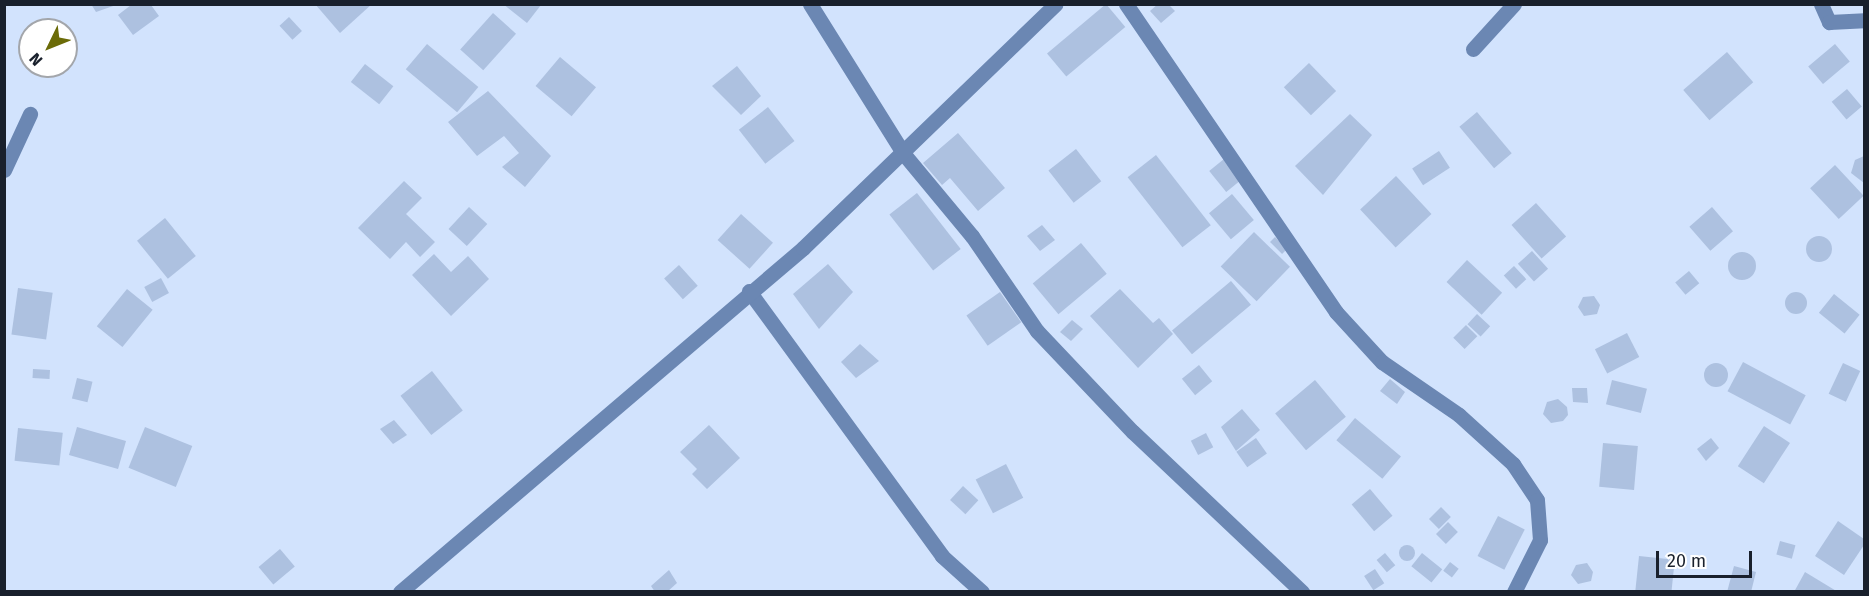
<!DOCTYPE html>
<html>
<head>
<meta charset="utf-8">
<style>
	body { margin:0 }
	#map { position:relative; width:1869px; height:596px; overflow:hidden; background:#d2e3fd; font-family:"Fira Sans",sans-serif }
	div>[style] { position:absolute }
	.building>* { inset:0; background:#adc1e0; transform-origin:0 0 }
	.round { border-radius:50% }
	.minor>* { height:15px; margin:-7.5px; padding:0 7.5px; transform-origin:7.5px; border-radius:7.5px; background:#6b87b3 }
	span { translate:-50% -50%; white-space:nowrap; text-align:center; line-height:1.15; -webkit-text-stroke:5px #fff; paint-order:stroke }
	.frame { position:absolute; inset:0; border:6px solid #19202c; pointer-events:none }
	.north { position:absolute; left:18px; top:18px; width:60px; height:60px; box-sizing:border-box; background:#fff; border:2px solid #a3a6ab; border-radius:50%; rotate:227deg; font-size:16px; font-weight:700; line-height:24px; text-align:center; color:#19202c }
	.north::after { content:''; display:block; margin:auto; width:21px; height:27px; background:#6b6b08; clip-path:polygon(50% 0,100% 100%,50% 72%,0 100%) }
	.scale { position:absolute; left:1656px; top:551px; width:96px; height:27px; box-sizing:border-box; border:3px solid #19202c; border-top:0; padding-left:8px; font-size:18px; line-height:21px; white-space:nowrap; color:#19202c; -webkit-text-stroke:4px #fff; paint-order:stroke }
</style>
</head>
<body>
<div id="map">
	<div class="building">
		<div style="clip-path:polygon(91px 4px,116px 4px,116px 5px,96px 12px)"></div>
		<div style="clip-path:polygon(315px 4px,372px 4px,340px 33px)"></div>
		<div style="clip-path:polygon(503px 4px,539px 4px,541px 5px,527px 23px)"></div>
		<div style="left:1106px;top:4px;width:30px;height:77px;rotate:50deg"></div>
		<div style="clip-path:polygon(1158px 4px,1168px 4px,1175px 11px,1161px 23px,1150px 11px)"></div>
		<div style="clip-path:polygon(131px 5px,151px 5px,159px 16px,133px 35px,118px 15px)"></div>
		<div style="left:493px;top:13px;width:31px;height:49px;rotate:42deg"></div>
		<div style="left:289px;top:17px;width:19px;height:13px;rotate:47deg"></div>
		<div style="left:427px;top:44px;width:67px;height:33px;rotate:40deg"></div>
		<div style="left:1835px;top:44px;width:23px;height:35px;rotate:50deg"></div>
		<div style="left:1727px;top:52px;width:40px;height:58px;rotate:49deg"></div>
		<div style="left:560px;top:57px;width:47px;height:38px;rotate:40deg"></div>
		<div style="left:1309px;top:63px;width:39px;height:35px;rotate:46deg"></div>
		<div style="left:365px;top:64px;width:36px;height:23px;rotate:38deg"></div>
		<div style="clip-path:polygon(737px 66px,761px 96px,741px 115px,712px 86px)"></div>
		<div style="left:1847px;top:89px;width:23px;height:20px;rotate:50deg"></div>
		<div style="clip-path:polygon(488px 91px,551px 156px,525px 187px,502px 167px,519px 153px,504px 136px,477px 156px,448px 122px)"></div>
		<div style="left:768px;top:107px;width:43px;height:37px;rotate:52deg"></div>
		<div style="left:1477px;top:112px;width:54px;height:23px;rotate:50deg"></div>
		<div style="clip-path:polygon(1350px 114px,1372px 135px,1323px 195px,1295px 166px)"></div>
		<div style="clip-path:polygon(958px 133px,1005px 188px,978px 211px,950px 178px,942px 185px,923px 163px)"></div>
		<div style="left:1076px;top:149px;width:41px;height:35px;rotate:52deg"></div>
		<div style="left:1439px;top:151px;width:20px;height:32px;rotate:57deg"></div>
		<div style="left:1156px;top:155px;width:89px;height:36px;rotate:52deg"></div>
		<div style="clip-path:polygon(1864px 156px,1864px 183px,1851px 173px,1855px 160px)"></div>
		<div style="left:1224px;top:159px;width:27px;height:19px;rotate:51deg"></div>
		<div style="left:1835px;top:165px;width:42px;height:34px;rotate:47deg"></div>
		<div style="left:1396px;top:176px;width:52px;height:49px;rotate:47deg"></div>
		<div style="clip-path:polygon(404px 181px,422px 198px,406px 214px,435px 242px,420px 257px,406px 242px,390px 259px,358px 228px)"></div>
		<div style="left:917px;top:193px;width:71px;height:35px;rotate:52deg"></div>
		<div style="left:1232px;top:194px;width:34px;height:30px;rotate:50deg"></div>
		<div style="left:1536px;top:203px;width:45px;height:33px;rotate:48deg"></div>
		<div style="left:469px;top:207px;width:25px;height:30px;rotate:43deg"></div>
		<div style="left:1712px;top:207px;width:32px;height:30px;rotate:49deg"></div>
		<div style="left:741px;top:214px;width:43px;height:35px;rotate:42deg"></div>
		<div style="left:165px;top:218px;width:49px;height:36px;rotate:51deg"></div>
		<div style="clip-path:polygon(1042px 225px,1055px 240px,1040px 251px,1027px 236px)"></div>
		<div style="left:1254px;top:232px;width:50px;height:48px;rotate:44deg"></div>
		<div class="round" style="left:1806px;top:236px;width:26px;height:26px"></div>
		<div style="left:1275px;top:237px;width:17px;height:7px;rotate:45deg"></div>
		<div style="left:1081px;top:243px;width:40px;height:63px;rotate:50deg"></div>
		<div style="left:1532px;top:251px;width:24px;height:19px;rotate:48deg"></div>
		<div class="round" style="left:1728px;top:252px;width:28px;height:28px"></div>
		<div style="clip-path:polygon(434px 254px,451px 272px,468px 256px,489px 279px,451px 316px,412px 275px)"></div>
		<div style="left:1467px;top:260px;width:48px;height:30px;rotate:43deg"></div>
		<div style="clip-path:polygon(828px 264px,853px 292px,819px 329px,793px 294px)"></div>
		<div style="left:679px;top:265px;width:28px;height:20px;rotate:48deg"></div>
		<div style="left:1514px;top:266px;width:18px;height:14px;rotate:47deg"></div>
		<div style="left:1689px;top:271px;width:16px;height:18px;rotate:50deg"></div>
		<div style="left:161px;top:278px;width:17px;height:19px;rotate:62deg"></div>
		<div style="left:1231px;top:281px;width:31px;height:77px;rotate:50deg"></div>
		<div style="left:18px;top:288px;width:35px;height:47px;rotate:8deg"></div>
		<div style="left:127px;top:289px;width:33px;height:48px;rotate:39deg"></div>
		<div style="clip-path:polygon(1120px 289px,1153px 323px,1159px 318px,1173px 334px,1138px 368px,1090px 316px)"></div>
		<div style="left:1000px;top:292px;width:37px;height:41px;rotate:55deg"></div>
		<div class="round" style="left:1785px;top:292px;width:22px;height:22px"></div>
		<div style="left:1834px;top:294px;width:33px;height:24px;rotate:39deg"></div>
		<div style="clip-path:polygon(1594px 296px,1600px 305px,1597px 314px,1584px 316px,1578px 307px,1583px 297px)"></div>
		<div style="left:1477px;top:314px;width:18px;height:14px;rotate:43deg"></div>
		<div style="clip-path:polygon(1072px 320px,1083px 329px,1071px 341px,1060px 332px)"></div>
		<div style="left:1466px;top:325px;width:16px;height:18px;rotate:45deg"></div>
		<div style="left:1627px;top:333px;width:27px;height:36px;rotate:63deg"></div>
		<div style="clip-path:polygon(860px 344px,879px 361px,856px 378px,841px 362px)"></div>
		<div style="left:1743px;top:362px;width:71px;height:33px;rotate:28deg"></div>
		<div class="round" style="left:1704px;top:363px;width:24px;height:24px"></div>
		<div style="left:1843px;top:363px;width:19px;height:34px;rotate:25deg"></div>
		<div style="left:1199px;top:365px;width:21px;height:22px;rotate:51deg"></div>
		<div style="left:33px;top:369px;width:17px;height:9px;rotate:3deg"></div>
		<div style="left:432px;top:371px;width:50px;height:40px;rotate:52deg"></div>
		<div style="left:77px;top:378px;width:16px;height:21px;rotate:14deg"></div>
		<div style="clip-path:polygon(1390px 379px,1405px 392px,1397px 404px,1380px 391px)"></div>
		<div style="left:1315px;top:380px;width:48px;height:52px;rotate:50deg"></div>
		<div style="left:1612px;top:380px;width:36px;height:25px;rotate:14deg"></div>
		<div style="clip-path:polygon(1572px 388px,1587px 388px,1588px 403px,1573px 402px)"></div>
		<div style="clip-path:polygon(1558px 399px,1567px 407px,1568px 415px,1563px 421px,1551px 423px,1543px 414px,1547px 402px)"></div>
		<div style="clip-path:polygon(1242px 409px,1260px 430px,1236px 451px,1221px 427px)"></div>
		<div style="left:1355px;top:418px;width:60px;height:29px;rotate:40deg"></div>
		<div style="clip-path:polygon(394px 420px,407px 435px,393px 444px,380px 429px)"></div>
		<div style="clip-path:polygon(709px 425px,740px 458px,707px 489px,692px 474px,697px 469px,680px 452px)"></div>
		<div style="left:1764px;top:426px;width:31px;height:48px;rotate:33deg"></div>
		<div style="left:77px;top:427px;width:51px;height:29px;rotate:16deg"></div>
		<div style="left:145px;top:427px;width:51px;height:44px;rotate:22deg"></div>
		<div style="left:18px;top:428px;width:45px;height:33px;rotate:6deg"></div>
		<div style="left:1206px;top:433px;width:16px;height:17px;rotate:63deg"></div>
		<div style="left:1256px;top:438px;width:19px;height:24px;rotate:55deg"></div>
		<div style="clip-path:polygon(1711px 438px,1719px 448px,1706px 461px,1697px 449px)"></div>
		<div style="left:1603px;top:443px;width:35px;height:44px;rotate:5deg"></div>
		<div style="left:1006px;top:464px;width:38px;height:34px;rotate:63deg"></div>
		<div style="left:963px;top:486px;width:21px;height:19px;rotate:43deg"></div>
		<div style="left:1370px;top:489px;width:35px;height:24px;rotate:50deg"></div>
		<div style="left:1441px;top:507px;width:14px;height:17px;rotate:45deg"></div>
		<div style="left:1498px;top:516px;width:30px;height:45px;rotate:27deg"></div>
		<div style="clip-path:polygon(1838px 521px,1864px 539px,1864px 545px,1844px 575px,1815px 556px)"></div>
		<div style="left:1448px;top:522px;width:14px;height:17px;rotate:45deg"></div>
		<div style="left:1780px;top:541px;width:16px;height:14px;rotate:15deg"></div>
		<div class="round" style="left:1399px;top:545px;width:16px;height:16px"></div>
		<div style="left:280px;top:549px;width:23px;height:28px;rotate:50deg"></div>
		<div style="left:1385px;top:553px;width:16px;height:11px;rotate:50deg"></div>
		<div style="left:1422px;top:553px;width:26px;height:17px;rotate:39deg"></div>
		<div style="left:1639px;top:556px;width:36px;height:36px;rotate:6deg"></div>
		<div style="left:1450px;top:562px;width:11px;height:11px;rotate:38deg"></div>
		<div style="clip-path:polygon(1587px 563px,1593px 572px,1591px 581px,1578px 584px,1571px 575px,1576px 565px)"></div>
		<div style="clip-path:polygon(1734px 566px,1756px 572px,1751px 592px,1727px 592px)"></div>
		<div style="left:1375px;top:569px;width:17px;height:13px;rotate:57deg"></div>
		<div style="clip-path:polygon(669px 570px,677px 583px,667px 592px,655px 592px,651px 586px)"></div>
		<div style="clip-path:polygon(1805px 572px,1838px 592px,1794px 592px)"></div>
	</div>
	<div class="minor">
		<div style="left:810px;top:4px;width:176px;rotate:58deg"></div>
		<div style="left:903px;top:153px;width:108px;rotate:50.3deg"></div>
		<div style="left:972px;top:236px;width:115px;rotate:55.6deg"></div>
		<div style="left:1037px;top:331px;width:139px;rotate:46.5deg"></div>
		<div style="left:1133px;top:432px;width:233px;rotate:43.4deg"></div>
		<div style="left:1126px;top:4px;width:373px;rotate:55.7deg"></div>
		<div style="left:1336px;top:312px;width:68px;rotate:47.4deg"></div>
		<div style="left:1382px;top:362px;width:93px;rotate:34.5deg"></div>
		<div style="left:1459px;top:415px;width:73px;rotate:42.2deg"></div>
		<div style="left:1513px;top:464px;width:43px;rotate:56.3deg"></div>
		<div style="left:1537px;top:500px;width:40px;rotate:85.7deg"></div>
		<div style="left:1540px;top:540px;width:58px;rotate:116.6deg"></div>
		<div style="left:1821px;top:4px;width:20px;rotate:66deg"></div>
		<div style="left:1829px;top:22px;width:35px;rotate:-3deg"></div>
		<div style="left:1473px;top:49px;width:61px;rotate:-47.7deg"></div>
		<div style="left:4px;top:170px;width:62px;rotate:-65.1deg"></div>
		<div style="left:749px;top:291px;width:328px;rotate:53.9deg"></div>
		<div style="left:942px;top:556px;width:54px;rotate:42deg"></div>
		<div style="left:400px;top:592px;width:530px;rotate:-40.48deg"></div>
		<div style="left:803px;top:248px;width:351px;rotate:-44deg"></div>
	</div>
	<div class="frame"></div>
	<div class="north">N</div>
	<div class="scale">20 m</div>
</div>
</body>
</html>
